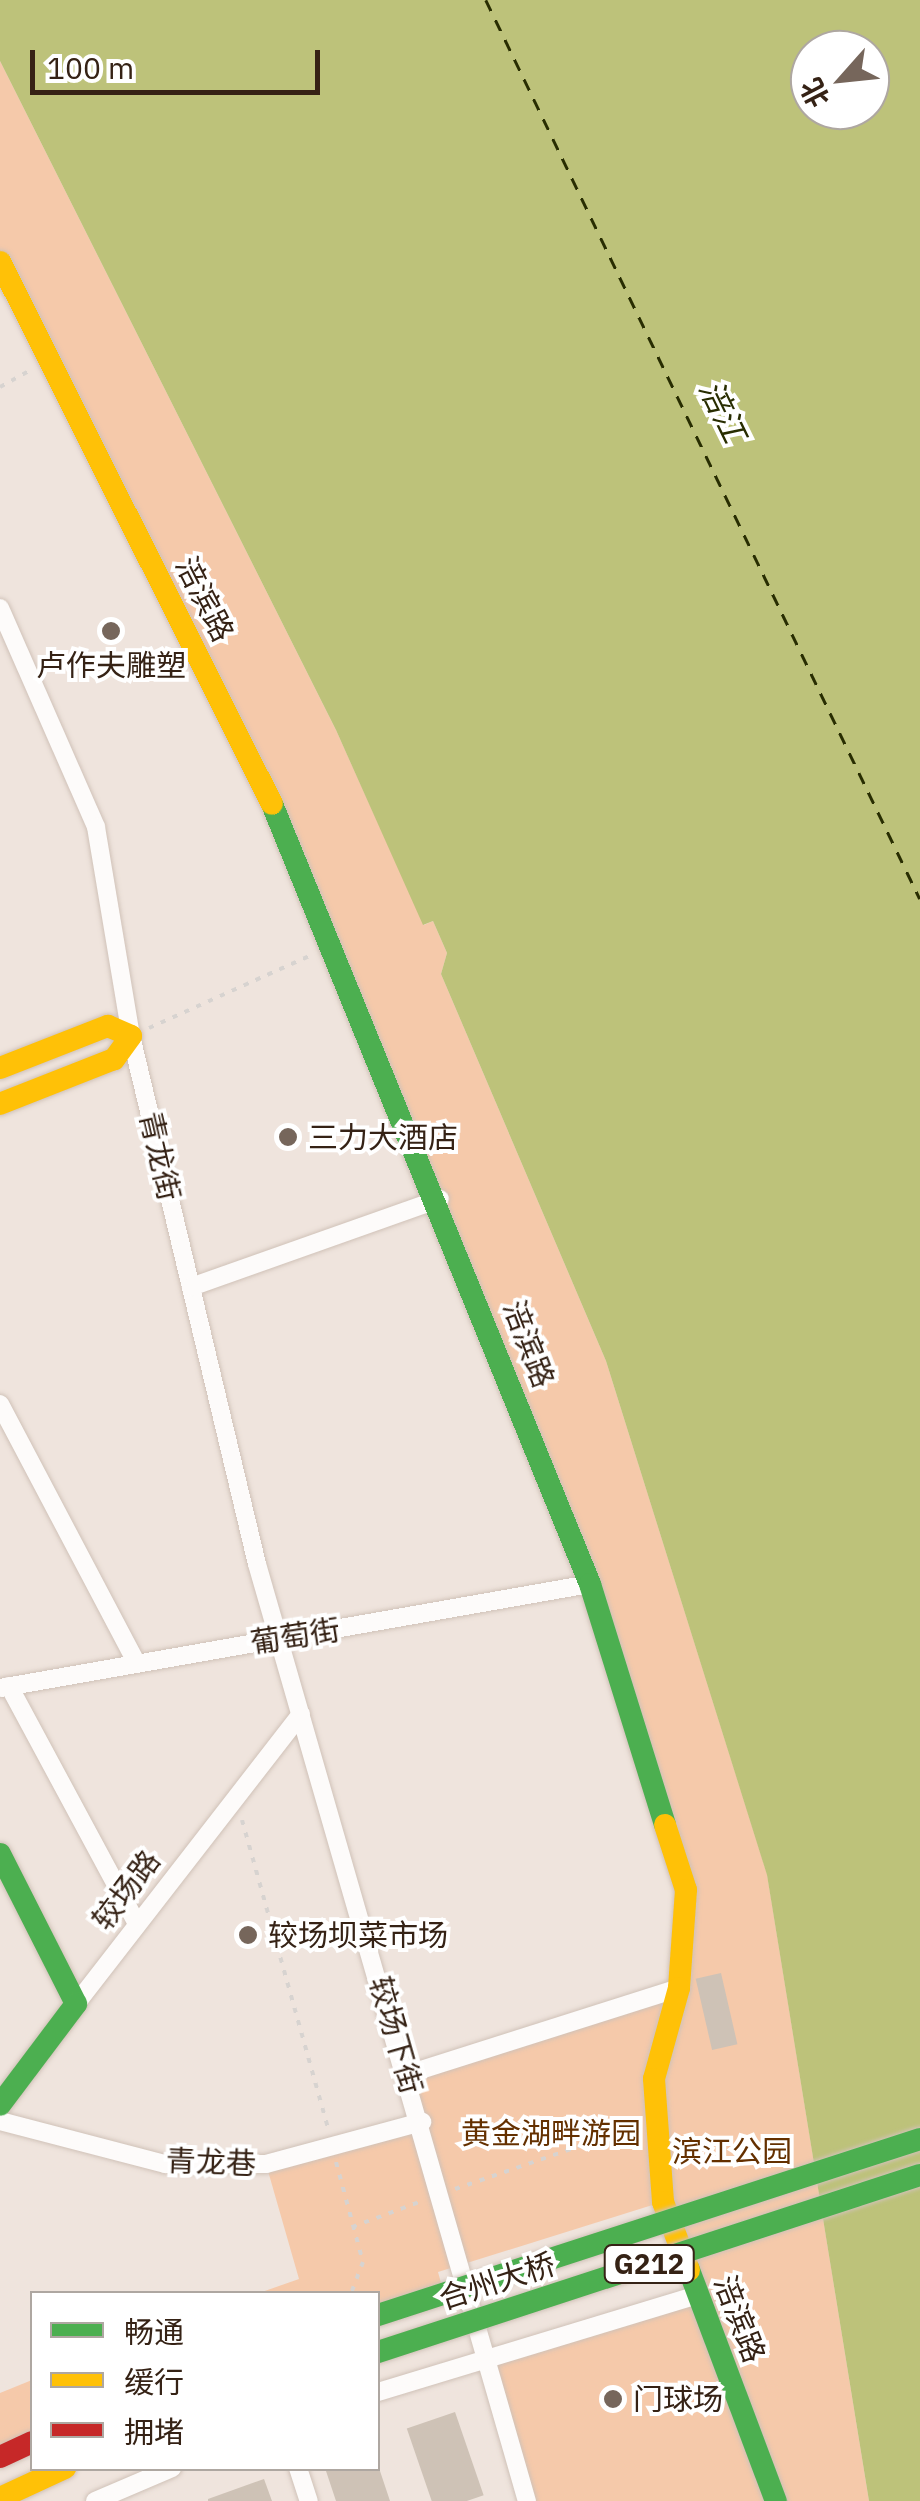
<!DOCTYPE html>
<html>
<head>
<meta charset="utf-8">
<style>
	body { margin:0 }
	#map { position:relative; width:920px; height:2501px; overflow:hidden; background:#efe4dd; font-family:"IBM Plex Sans","Noto Sans SC",sans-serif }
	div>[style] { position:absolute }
	.green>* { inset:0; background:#f5c9aa }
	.water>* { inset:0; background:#bdc27a }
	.ferry>* { height:2.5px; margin-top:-1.25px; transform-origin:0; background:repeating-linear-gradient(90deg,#282d01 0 12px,transparent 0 22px) }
	.building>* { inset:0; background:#cec2b6; transform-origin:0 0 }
	.path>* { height:4px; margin-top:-2px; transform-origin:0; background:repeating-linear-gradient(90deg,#d7d3d0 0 5px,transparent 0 13px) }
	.roads { filter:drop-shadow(0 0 2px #d0c2b8) drop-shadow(0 0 2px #d0c2b8) }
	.street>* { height:18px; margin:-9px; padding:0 9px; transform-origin:9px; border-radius:9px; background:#fdfbfa }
	.fast>* { height:22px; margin:-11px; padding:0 11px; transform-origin:11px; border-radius:11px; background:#4caf50 }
	.slow>* { height:22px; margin:-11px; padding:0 11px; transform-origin:11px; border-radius:11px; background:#ffc107 }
	.jam>* { height:22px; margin:-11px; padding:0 11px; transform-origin:11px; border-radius:11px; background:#c62828 }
	.bridges { filter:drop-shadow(0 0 2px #d0c2b8) drop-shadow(0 0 2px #d0c2b8) }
	.fast-bridge>* { height:22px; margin:-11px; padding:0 11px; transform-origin:11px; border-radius:11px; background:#4caf50 }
	.dots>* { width:28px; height:28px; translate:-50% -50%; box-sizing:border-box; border:5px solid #fff; border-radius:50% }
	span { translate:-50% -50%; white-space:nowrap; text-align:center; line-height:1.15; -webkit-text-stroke:8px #fff; paint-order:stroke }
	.shield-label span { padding:2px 8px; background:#fff; border:2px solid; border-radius:8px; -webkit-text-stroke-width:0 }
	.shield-label { font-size:28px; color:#352215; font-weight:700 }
	.street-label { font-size:30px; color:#352215 }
	.poi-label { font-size:30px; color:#352215 }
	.left { translate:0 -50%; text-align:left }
	.park-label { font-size:30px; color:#643000 }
	.water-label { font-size:32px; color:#282d01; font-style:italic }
	.legend { position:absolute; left:30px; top:2291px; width:350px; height:180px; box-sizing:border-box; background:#fff; border:2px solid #aea7a1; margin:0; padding:12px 18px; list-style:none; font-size:30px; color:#352215 }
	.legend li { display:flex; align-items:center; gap:20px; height:50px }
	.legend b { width:50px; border:2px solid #aea7a1 }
	.north { position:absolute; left:790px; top:30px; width:100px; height:100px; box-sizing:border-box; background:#fff; border:2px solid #aea7a1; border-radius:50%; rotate:243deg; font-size:28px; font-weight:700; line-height:40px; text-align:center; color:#352215 }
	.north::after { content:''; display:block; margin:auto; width:35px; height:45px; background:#76665b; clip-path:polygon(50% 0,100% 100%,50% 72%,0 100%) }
	.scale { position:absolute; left:30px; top:50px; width:290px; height:45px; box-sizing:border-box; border:5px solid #352215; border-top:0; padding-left:12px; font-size:30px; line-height:35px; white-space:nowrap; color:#352215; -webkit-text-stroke:8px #fff; paint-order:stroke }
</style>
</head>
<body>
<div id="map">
	<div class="green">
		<div style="clip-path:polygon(0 61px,336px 730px,424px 925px,433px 921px,447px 953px,441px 974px,606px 1361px,767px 1874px,869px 2501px,527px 2501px,488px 2358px,698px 2295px,662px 2202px,438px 2272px,444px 2294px,378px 2314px,378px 2294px,259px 2293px,299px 2279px,266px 2164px,421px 2122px,408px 2074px,679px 1988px,687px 1937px,590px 1584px,335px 944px,0 262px)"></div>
		<div style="clip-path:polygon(32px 2380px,32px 2444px,0 2458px,0 2393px)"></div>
	</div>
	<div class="water">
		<div style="clip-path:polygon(evenodd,0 0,920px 0,920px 2501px,869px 2501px,767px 1875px,606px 1361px,441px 974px,447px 953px,433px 921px,423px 925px,336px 730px,0 61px,0 0,810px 50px,870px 50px,870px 110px,810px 110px,810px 50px)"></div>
	</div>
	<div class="ferry">
		<div style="left:486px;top:0;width:998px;rotate:64.23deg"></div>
	</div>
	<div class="building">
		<div style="left:721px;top:1973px;width:73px;height:26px;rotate:77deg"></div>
		<div style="left:455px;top:2412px;width:88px;height:51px;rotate:71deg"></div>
		<div style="clip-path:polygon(325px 2468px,379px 2468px,390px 2501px,336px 2501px)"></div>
		<div style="clip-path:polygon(264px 2479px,272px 2501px,208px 2501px,208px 2499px)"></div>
	</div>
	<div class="path">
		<div style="left:0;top:387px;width:35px;rotate:-29deg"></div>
		<div style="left:149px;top:1028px;width:181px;rotate:-24.2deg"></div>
		<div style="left:242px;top:1820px;width:321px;rotate:74.4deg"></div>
		<div style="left:336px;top:2162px;width:104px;rotate:74.9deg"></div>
		<div style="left:363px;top:2262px;width:34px;rotate:111deg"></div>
		<div style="left:455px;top:2189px;width:190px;rotate:-19deg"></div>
		<div style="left:352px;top:2227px;width:75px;rotate:-20.4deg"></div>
	</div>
	<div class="roads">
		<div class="street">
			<div style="left:0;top:608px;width:239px;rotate:66.3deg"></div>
			<div style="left:96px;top:827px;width:212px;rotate:80.5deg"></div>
			<div style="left:131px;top:1036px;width:543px;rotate:76.58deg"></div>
			<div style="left:257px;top:1564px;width:975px;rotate:73.93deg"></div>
			<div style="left:191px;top:1287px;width:264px;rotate:-19.5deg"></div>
			<div style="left:0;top:1404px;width:289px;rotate:62.2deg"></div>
			<div style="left:9px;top:1686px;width:270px;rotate:61.7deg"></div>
			<div style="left:0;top:1688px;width:599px;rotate:-10deg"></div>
			<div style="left:76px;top:2004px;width:367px;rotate:-52.2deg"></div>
			<div style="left:408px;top:2074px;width:284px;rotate:-17.6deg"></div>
			<div style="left:0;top:2121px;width:171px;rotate:14.6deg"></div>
			<div style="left:165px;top:2164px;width:101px"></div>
			<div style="left:266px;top:2164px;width:162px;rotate:-15.1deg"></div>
			<div style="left:378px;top:2392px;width:334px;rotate:-16.9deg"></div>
			<div style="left:298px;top:2468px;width:35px;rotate:72deg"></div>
			<div style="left:95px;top:2501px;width:84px;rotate:-23.2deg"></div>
		</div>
		<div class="fast">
			<div style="left:272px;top:804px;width:842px;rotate:67.82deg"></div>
			<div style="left:590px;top:1584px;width:252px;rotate:72.7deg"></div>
			<div style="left:0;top:1854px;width:168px;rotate:63.1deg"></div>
			<div style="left:76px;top:2004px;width:126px;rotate:127deg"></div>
			<div style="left:689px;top:2270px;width:247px;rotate:69.4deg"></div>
		</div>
		<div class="slow">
			<div style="left:0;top:262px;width:606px;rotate:63.35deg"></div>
			<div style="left:0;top:1068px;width:116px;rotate:-21.3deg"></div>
			<div style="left:108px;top:1026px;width:25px;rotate:23deg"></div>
			<div style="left:131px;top:1036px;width:29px;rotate:126deg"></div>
			<div style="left:114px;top:1059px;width:123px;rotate:158.5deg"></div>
			<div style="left:665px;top:1825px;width:68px;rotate:72.1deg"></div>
			<div style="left:686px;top:1890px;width:98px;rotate:94.1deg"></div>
			<div style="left:679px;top:1988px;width:94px;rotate:105.4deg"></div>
			<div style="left:654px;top:2079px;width:123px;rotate:85.8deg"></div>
			<div style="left:663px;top:2202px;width:73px;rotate:69.1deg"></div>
			<div style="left:0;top:2498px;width:72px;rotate:-24.8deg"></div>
		</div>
		<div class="jam">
			<div style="left:0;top:2457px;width:35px;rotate:-25deg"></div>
		</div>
	</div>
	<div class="bridges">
		<div class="fast-bridge">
			<div style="left:378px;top:2315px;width:570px;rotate:-17.99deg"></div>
			<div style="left:378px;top:2352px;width:570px;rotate:-18.09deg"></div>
		</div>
	</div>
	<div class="dots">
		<div style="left:111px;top:631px;background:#76665b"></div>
		<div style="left:288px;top:1137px;background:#76665b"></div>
		<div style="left:248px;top:1935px;background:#76665b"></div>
		<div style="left:613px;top:2399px;background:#76665b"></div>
	</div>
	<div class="shield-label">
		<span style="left:649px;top:2264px">G212</span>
	</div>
	<div class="street-label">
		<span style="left:205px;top:599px;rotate:63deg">涪滨路</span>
		<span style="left:160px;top:1156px;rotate:77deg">青龙街</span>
		<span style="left:529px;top:1344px;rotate:69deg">涪滨路</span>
		<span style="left:295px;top:1636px;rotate:-9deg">葡萄街</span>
		<span style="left:126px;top:1890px;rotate:-53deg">较场路</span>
		<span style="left:396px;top:2035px;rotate:74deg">较场下街</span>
		<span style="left:211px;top:2162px;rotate:2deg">青龙巷</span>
		<span style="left:497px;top:2281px;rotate:-18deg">合州大桥</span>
		<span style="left:740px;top:2319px;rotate:69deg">涪滨路</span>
	</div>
	<div class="poi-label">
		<span style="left:111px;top:665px">卢作夫雕塑</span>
		<span class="left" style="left:308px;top:1137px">三力大酒店</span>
		<span class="left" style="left:268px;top:1935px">较场坝菜市场</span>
		<span class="left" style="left:633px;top:2399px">门球场</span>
	</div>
	<div class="park-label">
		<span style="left:551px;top:2133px">黄金湖畔游园</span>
		<span style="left:732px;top:2151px">滨江公园</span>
	</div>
	<div class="water-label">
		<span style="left:723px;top:411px;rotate:64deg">涪江</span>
	</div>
	<ul class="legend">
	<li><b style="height:12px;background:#4caf50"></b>畅通</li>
	<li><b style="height:12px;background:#ffc107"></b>缓行</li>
	<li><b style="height:12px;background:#c62828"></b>拥堵</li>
	</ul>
	<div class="north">北</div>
	<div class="scale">100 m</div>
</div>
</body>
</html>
